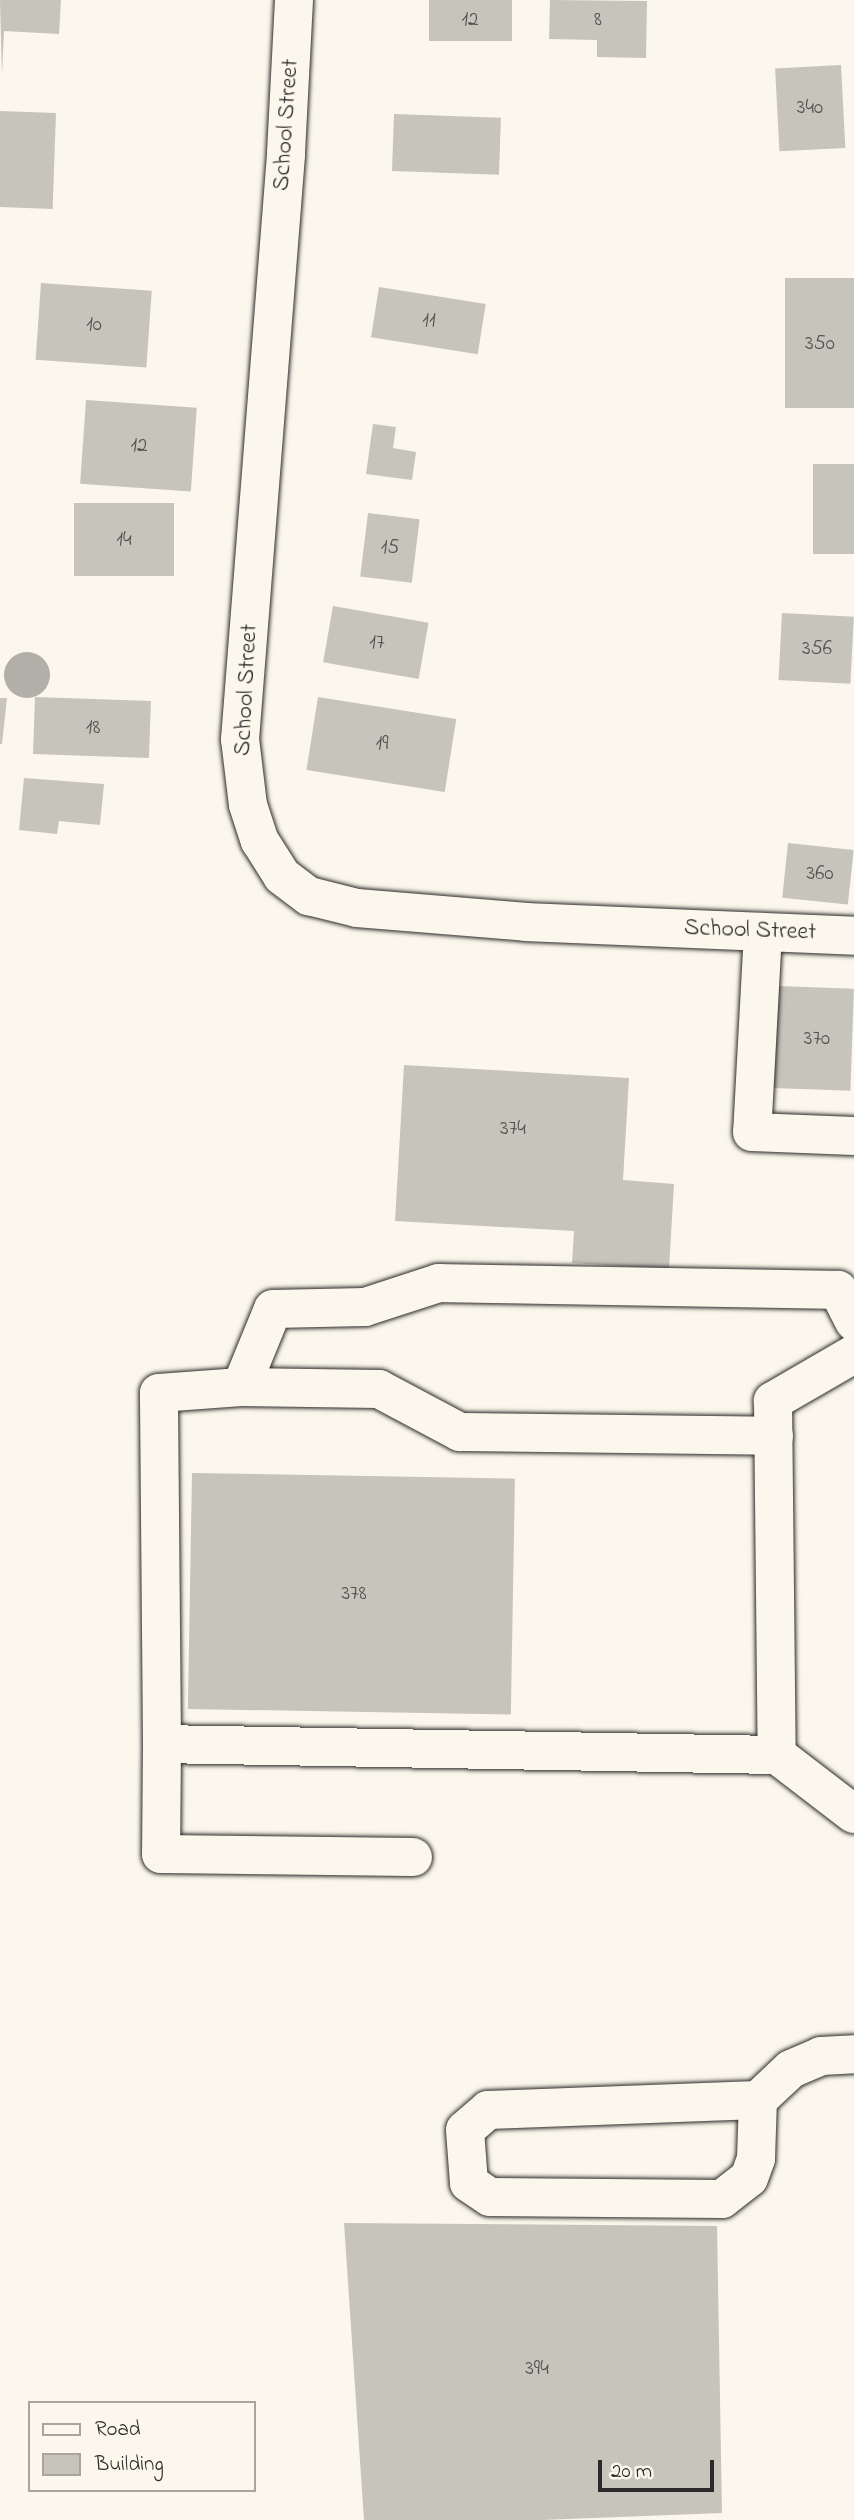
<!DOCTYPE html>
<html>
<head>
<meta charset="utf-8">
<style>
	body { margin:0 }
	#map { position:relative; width:854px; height:2520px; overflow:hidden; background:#fbf7ec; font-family:"Indie Flower",sans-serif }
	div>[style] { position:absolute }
	.water>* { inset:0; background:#b1afa7 }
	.round { border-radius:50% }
	.building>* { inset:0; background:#c7c4bc; transform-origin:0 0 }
	.roads { filter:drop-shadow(0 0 2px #2b2b2b) drop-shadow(0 0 2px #2b2b2b) }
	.minor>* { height:38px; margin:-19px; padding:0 19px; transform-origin:19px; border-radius:19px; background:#fbf7ec }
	span { translate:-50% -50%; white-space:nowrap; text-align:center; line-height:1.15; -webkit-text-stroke:5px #fbf7ec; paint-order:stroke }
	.number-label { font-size:21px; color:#52514f }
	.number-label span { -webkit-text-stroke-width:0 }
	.street-label { font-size:24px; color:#2b2b2b }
	.legend { position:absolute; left:28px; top:2401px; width:228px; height:91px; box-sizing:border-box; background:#fbf7ec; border:2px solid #a8a59f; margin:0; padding:9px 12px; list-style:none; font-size:21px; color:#2b2b2b }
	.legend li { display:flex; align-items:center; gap:14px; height:35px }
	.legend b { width:35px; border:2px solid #a8a59f }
	.scale { position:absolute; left:598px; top:2460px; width:116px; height:32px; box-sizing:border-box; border:4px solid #2b2b2b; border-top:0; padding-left:9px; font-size:21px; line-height:24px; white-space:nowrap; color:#2b2b2b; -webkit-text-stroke:5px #fbf7ec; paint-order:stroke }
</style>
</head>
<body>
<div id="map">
	<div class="water">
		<div class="round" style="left:4px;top:652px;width:46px;height:46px"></div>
	</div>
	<div class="building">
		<div style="clip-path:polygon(0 0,61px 0,59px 34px,4px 31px,2px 76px)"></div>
		<div style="left:429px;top:0;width:83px;height:41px"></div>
		<div style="clip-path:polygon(550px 0,647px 1px,646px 58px,597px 57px,597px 40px,549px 39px)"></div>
		<div style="left:841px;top:65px;width:83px;height:66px;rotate:87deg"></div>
		<div style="left:0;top:111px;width:56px;height:96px;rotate:2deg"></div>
		<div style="left:394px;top:114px;width:107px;height:57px;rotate:2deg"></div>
		<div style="left:854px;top:278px;width:130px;height:69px;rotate:90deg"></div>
		<div style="left:41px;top:283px;width:111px;height:77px;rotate:4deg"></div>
		<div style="left:379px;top:287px;width:108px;height:51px;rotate:9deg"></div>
		<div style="left:86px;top:400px;width:111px;height:84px;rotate:4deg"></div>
		<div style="clip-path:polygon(373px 424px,396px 427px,393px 448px,416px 452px,412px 480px,366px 474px)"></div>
		<div style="left:813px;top:464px;width:41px;height:90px"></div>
		<div style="left:74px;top:503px;width:100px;height:73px"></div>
		<div style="left:368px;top:513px;width:52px;height:64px;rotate:7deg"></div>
		<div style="left:333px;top:606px;width:97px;height:57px;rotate:10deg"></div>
		<div style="left:782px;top:613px;width:72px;height:67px;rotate:3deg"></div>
		<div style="left:35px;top:697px;width:116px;height:57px;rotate:2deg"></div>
		<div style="left:318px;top:697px;width:140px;height:74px;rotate:9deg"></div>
		<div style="clip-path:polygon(0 698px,7px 698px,2px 744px,0 744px)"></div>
		<div style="clip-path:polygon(24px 778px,104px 784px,100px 825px,59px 821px,57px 834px,19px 830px)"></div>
		<div style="left:788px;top:843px;width:66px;height:55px;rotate:6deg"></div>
		<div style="left:777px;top:986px;width:77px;height:102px;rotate:2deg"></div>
		<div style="clip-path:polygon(404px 1065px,629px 1078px,623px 1180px,674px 1184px,669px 1269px,572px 1263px,574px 1231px,395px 1221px)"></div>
		<div style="left:192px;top:1473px;width:323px;height:236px;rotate:1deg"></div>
		<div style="clip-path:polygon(344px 2223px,717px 2226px,722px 2513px,542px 2520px,364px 2520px)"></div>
	</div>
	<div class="roads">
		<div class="minor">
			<div style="left:294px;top:0;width:155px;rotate:93deg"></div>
			<div style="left:286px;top:155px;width:586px;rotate:94.5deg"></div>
			<div style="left:240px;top:739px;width:66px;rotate:83.1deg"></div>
			<div style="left:248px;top:805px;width:38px;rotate:72deg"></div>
			<div style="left:260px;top:841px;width:41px;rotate:57.8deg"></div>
			<div style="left:282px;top:876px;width:34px;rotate:37deg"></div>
			<div style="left:309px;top:896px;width:49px;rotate:14deg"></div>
			<div style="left:357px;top:908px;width:170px;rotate:4.7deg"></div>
			<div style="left:526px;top:922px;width:328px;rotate:2.4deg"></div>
			<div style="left:763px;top:932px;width:200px;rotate:93.1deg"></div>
			<div style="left:752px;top:1132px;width:102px;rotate:2.2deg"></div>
			<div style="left:854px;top:1354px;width:94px;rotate:149.9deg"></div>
			<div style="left:773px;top:1401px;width:354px;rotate:89.4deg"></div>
			<div style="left:777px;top:1755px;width:97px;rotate:37.5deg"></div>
			<div style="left:241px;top:1387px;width:138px;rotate:0.8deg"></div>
			<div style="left:379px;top:1389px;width:92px;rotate:28deg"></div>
			<div style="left:460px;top:1432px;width:314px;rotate:0.7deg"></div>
			<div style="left:162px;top:1744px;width:110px;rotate:90.5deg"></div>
			<div style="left:161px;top:1854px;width:252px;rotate:0.7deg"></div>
			<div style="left:777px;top:1755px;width:615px;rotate:-178.98deg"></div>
			<div style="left:162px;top:1744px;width:351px;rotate:-90.5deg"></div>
			<div style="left:159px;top:1393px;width:82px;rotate:-4.2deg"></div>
			<div style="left:241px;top:1387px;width:84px;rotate:-67.7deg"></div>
			<div style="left:273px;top:1309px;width:92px;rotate:-1.2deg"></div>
			<div style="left:365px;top:1307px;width:78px;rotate:-18deg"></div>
			<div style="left:439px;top:1283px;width:399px;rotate:1deg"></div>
			<div style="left:838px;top:1290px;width:36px;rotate:63deg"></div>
			<div style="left:758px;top:2100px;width:270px;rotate:177.9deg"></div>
			<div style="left:488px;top:2110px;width:30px;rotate:139deg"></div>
			<div style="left:465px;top:2130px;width:53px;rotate:85.7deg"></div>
			<div style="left:469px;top:2183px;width:25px;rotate:34deg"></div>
			<div style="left:490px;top:2197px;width:232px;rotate:0.5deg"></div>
			<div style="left:722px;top:2199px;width:34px;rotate:-38deg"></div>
			<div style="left:749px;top:2178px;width:20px;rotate:-70deg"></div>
			<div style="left:756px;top:2159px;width:59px;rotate:-88.1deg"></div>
			<div style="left:758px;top:2100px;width:45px;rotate:-43.2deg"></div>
			<div style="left:791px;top:2069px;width:33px;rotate:-23deg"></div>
			<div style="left:821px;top:2056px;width:33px;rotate:-3deg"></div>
		</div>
	</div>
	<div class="number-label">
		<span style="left:470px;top:20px">12</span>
		<span style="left:598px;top:20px">8</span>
		<span style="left:810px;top:108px">340</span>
		<span style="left:429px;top:321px">11</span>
		<span style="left:94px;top:325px">10</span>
		<span style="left:820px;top:344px">350</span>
		<span style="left:139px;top:446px">12</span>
		<span style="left:124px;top:540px">14</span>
		<span style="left:390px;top:548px">15</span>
		<span style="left:377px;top:643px">17</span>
		<span style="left:817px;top:649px">356</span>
		<span style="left:93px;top:728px">18</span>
		<span style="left:382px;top:744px">19</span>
		<span style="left:820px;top:874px">360</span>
		<span style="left:817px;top:1039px">370</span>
		<span style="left:513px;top:1129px">374</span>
		<span style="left:354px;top:1594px">378</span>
		<span style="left:537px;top:2369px">394</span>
	</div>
	<div class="street-label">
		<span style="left:287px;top:125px;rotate:-86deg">School Street</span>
		<span style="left:247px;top:690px;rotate:-87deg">School Street</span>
		<span style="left:750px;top:931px;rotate:2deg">School Street</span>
	</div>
	<ul class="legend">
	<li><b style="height:9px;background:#fbf7ec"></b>Road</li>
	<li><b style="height:19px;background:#c7c4bc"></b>Building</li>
	</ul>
	<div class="scale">20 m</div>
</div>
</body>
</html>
